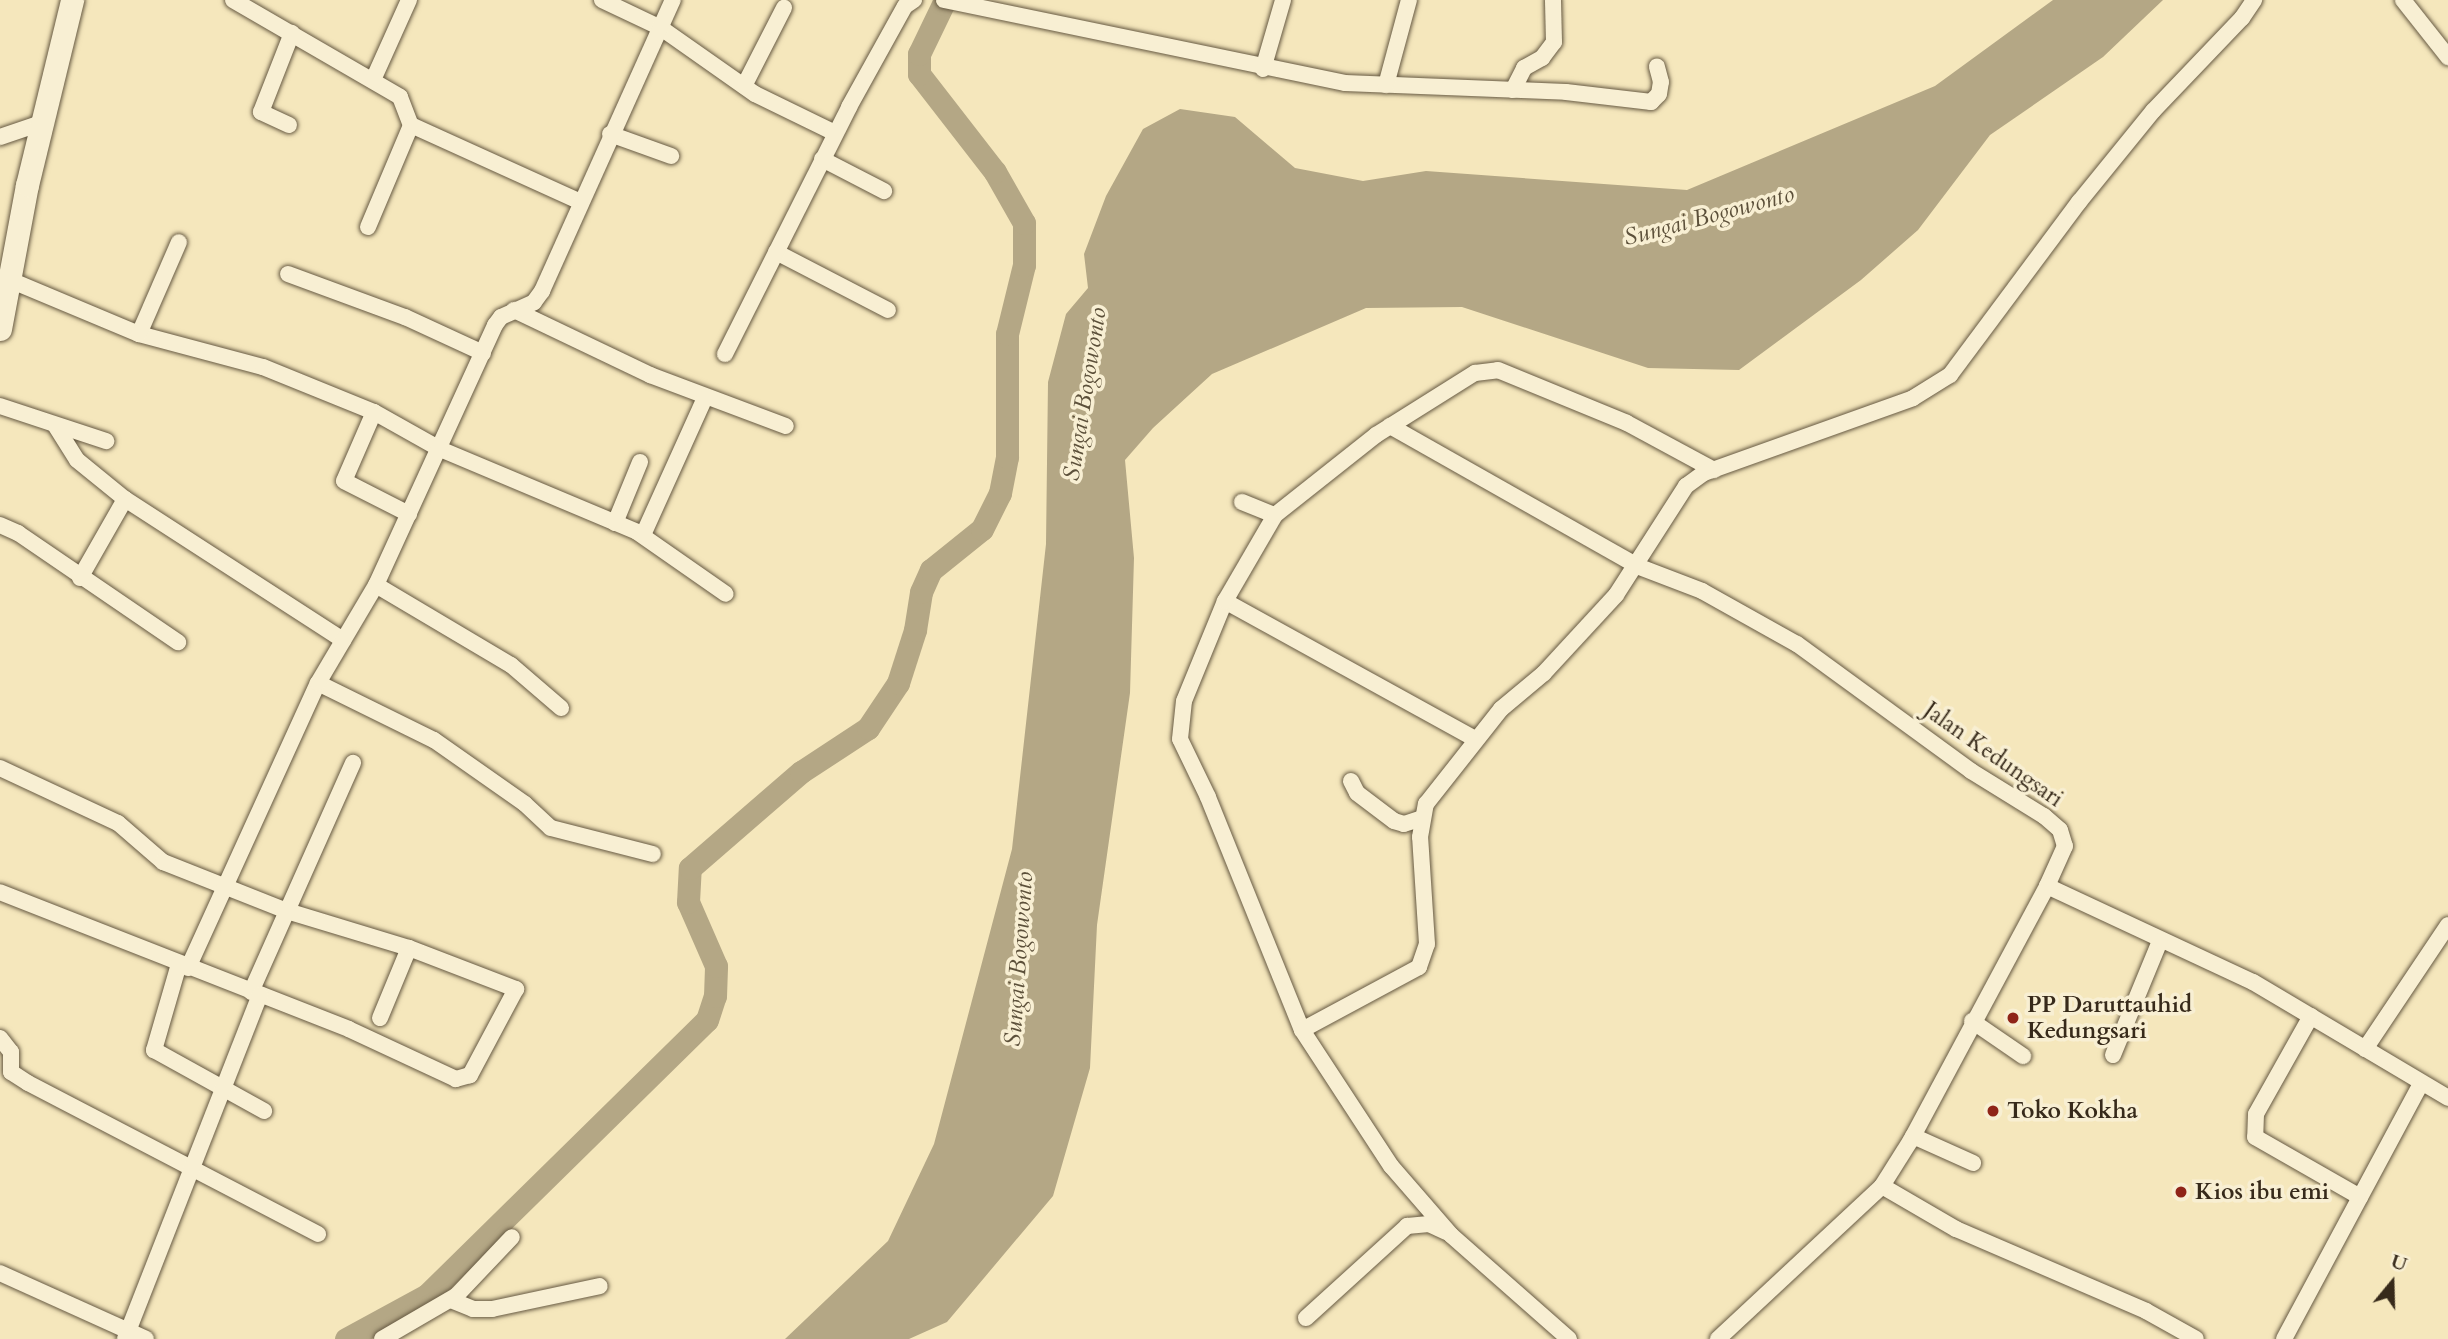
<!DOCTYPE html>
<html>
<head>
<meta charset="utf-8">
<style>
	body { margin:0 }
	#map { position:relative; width:2448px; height:1339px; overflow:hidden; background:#f5e7bc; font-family:Cardo,serif }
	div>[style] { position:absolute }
	.water>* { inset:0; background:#b4a785 }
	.river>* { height:23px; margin:-11.5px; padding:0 11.5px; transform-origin:11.5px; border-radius:11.5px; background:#b4a785 }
	.roads { filter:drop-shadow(0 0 2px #665942) drop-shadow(0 0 2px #665942) }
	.minor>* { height:16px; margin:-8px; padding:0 8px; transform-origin:8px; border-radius:8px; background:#f8efd3 }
	.secondary>* { height:23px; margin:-11.5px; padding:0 11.5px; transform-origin:11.5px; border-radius:11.5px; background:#f8efd3 }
	.dots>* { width:19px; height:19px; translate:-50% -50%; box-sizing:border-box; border:4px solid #f8efd3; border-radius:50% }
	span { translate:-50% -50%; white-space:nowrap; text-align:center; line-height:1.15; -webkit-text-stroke:7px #f8efd3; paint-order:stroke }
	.street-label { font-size:23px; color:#372a1a }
	.poi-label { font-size:23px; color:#372a1a; font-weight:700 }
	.left { translate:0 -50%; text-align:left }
	.water-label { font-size:24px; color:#5c503a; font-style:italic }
	.north { position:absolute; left:2357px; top:1248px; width:70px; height:70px; -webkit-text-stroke:5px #f8efd3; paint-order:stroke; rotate:19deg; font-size:19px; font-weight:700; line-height:28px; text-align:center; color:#372a1a }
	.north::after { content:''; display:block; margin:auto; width:24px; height:32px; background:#372a1a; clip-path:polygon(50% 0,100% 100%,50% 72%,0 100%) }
</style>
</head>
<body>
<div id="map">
	<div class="water">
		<div style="clip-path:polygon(2053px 0,2163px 0,2103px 57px,1990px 135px,1918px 230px,1861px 280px,1739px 370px,1648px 368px,1462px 307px,1366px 308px,1212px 374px,1153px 428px,1125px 460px,1134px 558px,1130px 693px,1097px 925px,1090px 1068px,1053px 1196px,947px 1322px,909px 1339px,785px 1339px,888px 1241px,934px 1144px,1012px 849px,1046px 544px,1048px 382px,1066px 314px,1088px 288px,1084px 254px,1106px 196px,1143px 129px,1180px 109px,1235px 117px,1295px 168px,1363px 181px,1426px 171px,1687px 190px,1935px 86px)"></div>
	</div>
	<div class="river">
		<div style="left:346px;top:1339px;width:92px;rotate:-28.5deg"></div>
		<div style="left:427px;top:1295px;width:392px;rotate:-44.5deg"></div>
		<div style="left:707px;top:1020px;width:25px;rotate:-72deg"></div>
		<div style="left:715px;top:996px;width:30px;rotate:-88deg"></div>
		<div style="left:716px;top:966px;width:70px;rotate:-113.6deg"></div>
		<div style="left:688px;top:902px;width:34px;rotate:-87deg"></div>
		<div style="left:690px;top:868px;width:147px;rotate:-40.9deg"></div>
		<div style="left:801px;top:772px;width:80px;rotate:-33.3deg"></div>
		<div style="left:868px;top:728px;width:54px;rotate:-56.3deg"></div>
		<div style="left:898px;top:683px;width:56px;rotate:-72.2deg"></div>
		<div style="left:915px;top:630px;width:38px;rotate:-81deg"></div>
		<div style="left:921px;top:592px;width:24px;rotate:-66deg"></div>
		<div style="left:931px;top:570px;width:65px;rotate:-38.8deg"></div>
		<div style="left:982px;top:529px;width:40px;rotate:-63.4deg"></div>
		<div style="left:1000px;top:493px;width:37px;rotate:-79deg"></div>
		<div style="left:1007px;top:457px;width:123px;rotate:-90deg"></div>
		<div style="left:1007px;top:334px;width:71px;rotate:-76.2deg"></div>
		<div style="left:1024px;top:265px;width:42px;rotate:-90deg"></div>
		<div style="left:1024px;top:223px;width:59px;rotate:-119.6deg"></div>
		<div style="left:995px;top:172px;width:124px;rotate:-127.8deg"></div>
		<div style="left:919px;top:74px;width:20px;rotate:-90deg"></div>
		<div style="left:919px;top:54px;width:60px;rotate:-64.3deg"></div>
	</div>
	<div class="roads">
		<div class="minor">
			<div style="left:233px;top:0;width:193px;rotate:30.1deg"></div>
			<div style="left:400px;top:97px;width:30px;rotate:69deg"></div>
			<div style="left:411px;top:125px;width:187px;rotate:24.4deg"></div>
			<div style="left:602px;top:0;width:65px;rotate:25.4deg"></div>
			<div style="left:661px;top:28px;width:115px;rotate:35.1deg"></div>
			<div style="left:755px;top:94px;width:89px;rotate:26deg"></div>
			<div style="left:944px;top:0;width:409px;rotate:11.7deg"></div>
			<div style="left:1345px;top:83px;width:221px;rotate:2.3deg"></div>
			<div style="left:1566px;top:92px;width:86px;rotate:6.7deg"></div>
			<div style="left:1651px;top:102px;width:11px;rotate:-45deg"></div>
			<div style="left:1659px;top:94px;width:12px;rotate:-81deg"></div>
			<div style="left:1661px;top:82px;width:16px;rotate:-105deg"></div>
			<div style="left:2403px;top:0;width:73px;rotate:51.7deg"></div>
			<div style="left:1263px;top:69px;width:72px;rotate:-73.8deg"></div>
			<div style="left:373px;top:80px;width:88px;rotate:-65.8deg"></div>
			<div style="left:1386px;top:85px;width:88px;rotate:-74.9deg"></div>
			<div style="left:744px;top:86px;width:88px;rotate:-62.9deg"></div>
			<div style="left:1513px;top:90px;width:25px;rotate:-63deg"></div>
			<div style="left:1524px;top:68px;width:21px;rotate:-29deg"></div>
			<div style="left:1542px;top:58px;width:20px;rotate:-53deg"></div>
			<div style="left:1554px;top:42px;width:42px;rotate:-91.4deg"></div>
			<div style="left:289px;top:125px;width:31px;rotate:-155deg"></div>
			<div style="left:261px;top:112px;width:85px;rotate:-68.6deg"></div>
			<div style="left:610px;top:134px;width:65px;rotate:19.8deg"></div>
			<div style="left:0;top:137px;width:46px;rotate:-18.8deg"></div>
			<div style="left:822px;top:159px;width:70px;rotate:27.3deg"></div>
			<div style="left:368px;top:227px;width:111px;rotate:-67.1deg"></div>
			<div style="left:776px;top:252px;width:126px;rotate:27.4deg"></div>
			<div style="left:288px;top:274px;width:125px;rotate:20.2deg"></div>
			<div style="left:405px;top:317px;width:86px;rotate:24.8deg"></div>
			<div style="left:10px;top:280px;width:140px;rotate:22.7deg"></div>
			<div style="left:139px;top:334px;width:128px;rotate:14.9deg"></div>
			<div style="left:263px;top:367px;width:120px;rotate:22.1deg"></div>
			<div style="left:374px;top:412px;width:76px;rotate:29.3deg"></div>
			<div style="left:440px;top:449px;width:214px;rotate:22.8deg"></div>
			<div style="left:637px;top:532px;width:108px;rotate:34.9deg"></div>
			<div style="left:514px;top:310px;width:151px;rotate:25.5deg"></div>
			<div style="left:650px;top:375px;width:145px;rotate:20.6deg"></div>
			<div style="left:139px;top:334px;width:100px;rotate:-66.5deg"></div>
			<div style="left:725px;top:354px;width:276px;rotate:-63.3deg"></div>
			<div style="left:849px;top:107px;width:115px;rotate:-61deg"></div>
			<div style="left:905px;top:6px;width:11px;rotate:-34deg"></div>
			<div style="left:0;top:406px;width:112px;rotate:18.3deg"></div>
			<div style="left:374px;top:412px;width:75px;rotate:113.5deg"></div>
			<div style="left:344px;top:481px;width:73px;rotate:26.9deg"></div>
			<div style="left:55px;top:425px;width:41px;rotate:57.8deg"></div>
			<div style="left:77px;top:460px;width:62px;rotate:39.1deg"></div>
			<div style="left:1390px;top:426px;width:284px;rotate:29.5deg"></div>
			<div style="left:1637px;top:566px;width:70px;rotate:21deg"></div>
			<div style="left:1702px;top:591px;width:109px;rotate:29.2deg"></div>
			<div style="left:1797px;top:644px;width:215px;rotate:36.1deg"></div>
			<div style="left:1971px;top:771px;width:86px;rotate:31.7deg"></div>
			<div style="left:2044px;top:816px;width:21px;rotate:41deg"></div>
			<div style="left:2060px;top:830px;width:17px;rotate:73deg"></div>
			<div style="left:2065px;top:846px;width:44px;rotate:114.2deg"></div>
			<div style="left:2047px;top:886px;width:227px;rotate:25deg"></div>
			<div style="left:2253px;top:982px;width:227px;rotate:30.7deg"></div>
			<div style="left:1242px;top:502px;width:35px;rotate:22deg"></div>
			<div style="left:615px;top:523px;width:66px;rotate:-67.7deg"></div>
			<div style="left:0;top:525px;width:20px;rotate:24deg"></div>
			<div style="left:18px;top:533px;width:194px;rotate:34.3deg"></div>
			<div style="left:643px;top:535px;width:150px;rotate:-65.7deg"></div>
			<div style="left:80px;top:578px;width:91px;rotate:-60.3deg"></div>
			<div style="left:125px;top:499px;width:260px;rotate:32.9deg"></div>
			<div style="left:376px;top:585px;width:157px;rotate:30.7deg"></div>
			<div style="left:511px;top:665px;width:66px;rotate:40.7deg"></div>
			<div style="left:1225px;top:601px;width:286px;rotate:28.9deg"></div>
			<div style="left:318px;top:683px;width:129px;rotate:26.2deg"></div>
			<div style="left:434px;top:740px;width:111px;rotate:35.1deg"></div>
			<div style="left:525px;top:804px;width:35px;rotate:43deg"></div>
			<div style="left:551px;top:828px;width:105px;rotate:14.3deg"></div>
			<div style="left:0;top:768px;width:130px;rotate:25deg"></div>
			<div style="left:118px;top:823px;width:60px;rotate:40.9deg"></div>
			<div style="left:163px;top:862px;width:133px;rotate:21.6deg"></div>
			<div style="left:287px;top:911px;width:127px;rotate:16.9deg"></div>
			<div style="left:409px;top:948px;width:115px;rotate:21deg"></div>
			<div style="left:516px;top:989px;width:98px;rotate:118.1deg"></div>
			<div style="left:470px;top:1075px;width:15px;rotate:164deg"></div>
			<div style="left:456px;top:1079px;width:118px;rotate:-155deg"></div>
			<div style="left:349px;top:1029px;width:375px;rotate:-158.6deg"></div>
			<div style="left:1351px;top:781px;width:13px;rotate:63deg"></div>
			<div style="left:1357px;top:793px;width:46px;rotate:37.1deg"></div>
			<div style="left:1394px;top:821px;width:10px;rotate:17deg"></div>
			<div style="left:1404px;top:824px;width:19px;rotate:-18deg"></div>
			<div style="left:179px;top:964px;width:90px;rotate:106.2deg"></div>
			<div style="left:154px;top:1050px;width:126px;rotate:29deg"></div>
			<div style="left:188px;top:968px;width:313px;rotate:-65.5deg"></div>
			<div style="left:318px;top:683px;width:114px;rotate:-59.4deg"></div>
			<div style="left:376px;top:585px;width:286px;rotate:-65.4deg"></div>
			<div style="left:495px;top:325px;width:10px;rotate:-53deg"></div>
			<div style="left:501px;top:317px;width:36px;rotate:-24deg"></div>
			<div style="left:534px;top:302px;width:14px;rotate:-54deg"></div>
			<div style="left:542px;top:291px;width:319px;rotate:-65.8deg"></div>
			<div style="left:251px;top:992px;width:251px;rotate:-66deg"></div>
			<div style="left:2311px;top:1016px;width:112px;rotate:119.3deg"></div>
			<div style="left:2256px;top:1114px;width:23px;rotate:92deg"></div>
			<div style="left:2255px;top:1137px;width:121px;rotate:29.7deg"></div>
			<div style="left:380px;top:1018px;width:76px;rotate:-67.5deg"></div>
			<div style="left:1972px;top:1021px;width:62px;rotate:34.5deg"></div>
			<div style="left:1302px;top:1030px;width:251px;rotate:-112deg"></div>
			<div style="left:1208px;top:797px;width:64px;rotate:-115.8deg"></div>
			<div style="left:1180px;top:739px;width:38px;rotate:-84deg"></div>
			<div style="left:1184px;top:701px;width:108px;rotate:-67.7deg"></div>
			<div style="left:1225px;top:601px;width:99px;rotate:-59.8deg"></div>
			<div style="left:1275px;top:515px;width:129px;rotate:-38.4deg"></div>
			<div style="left:1376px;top:435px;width:117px;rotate:-32.1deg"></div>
			<div style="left:1475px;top:373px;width:23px;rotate:-7deg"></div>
			<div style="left:1498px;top:370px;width:139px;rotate:22.3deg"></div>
			<div style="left:1627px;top:423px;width:99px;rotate:28.4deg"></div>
			<div style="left:0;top:1038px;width:18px;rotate:52deg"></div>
			<div style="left:11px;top:1052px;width:20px;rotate:90deg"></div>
			<div style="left:11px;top:1072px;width:20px;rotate:33deg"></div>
			<div style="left:28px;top:1083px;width:327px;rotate:27.5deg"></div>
			<div style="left:2365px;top:1049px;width:149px;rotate:-56.2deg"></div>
			<div style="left:2113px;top:1055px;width:123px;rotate:-67.6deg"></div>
			<div style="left:1913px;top:1136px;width:66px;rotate:24.2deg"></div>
			<div style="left:1882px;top:1186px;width:86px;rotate:30.2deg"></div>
			<div style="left:1956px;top:1229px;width:207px;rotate:23.3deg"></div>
			<div style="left:2146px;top:1311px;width:57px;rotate:29.2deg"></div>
			<div style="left:0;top:1273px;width:160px;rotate:24.3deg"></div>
			<div style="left:451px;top:1300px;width:24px;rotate:22deg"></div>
			<div style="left:473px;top:1309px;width:19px"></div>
			<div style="left:492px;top:1309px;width:110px;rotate:-12deg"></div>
			<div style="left:1306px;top:1318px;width:137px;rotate:-42.3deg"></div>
			<div style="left:1407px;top:1226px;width:22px;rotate:-5deg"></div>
			<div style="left:1429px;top:1224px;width:19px;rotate:25deg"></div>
			<div style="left:125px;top:1339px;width:370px;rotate:-68.6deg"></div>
			<div style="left:382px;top:1339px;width:86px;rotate:-30.2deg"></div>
			<div style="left:456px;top:1296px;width:81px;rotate:-46.5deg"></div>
			<div style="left:1569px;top:1339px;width:157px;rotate:-138.6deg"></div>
			<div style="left:1451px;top:1235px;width:91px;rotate:-131deg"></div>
			<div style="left:1391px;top:1166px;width:163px;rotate:-123.2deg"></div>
			<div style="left:1302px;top:1030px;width:133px;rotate:-28.3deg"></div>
			<div style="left:1419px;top:967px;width:24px;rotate:-71deg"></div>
			<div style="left:1427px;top:944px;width:107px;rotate:-93.7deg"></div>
			<div style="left:1420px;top:837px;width:34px;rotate:-80deg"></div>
			<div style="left:1426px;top:804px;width:121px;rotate:-51.7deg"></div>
			<div style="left:1501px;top:709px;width:56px;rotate:-39.9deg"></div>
			<div style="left:1544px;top:673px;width:106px;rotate:-47.3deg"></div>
			<div style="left:1616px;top:595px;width:130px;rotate:-57.3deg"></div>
			<div style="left:1686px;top:486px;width:22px;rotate:-36deg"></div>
			<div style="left:1704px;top:473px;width:222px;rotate:-19.7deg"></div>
			<div style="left:1913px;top:398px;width:44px;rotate:-31.9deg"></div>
			<div style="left:1950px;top:375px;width:216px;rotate:-53.3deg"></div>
			<div style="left:2079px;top:202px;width:117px;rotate:-50.9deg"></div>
			<div style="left:2153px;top:111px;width:129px;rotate:-46.3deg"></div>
			<div style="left:2242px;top:18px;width:22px;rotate:-56deg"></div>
			<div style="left:1718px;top:1339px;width:224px;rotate:-43deg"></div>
			<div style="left:1882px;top:1186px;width:54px;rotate:-57.8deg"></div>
			<div style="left:1911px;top:1140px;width:288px;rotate:-61.8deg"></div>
			<div style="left:2284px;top:1339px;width:290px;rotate:-61.8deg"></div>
		</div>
		<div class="secondary">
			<div style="left:0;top:329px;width:147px;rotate:-79.4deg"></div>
			<div style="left:27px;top:185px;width:190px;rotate:-76.3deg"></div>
		</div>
	</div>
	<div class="dots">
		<div style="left:2013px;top:1018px;background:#8f2418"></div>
		<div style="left:1993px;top:1111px;background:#8f2418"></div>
		<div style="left:2181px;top:1192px;background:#8f2418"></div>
	</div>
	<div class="street-label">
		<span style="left:1993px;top:755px;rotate:35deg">Jalan Kedungsari</span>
	</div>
	<div class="poi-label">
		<span class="left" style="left:2027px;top:1018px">PP Daruttauhid<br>Kedungsari</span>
		<span class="left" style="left:2007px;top:1111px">Toko Kokha</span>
		<span class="left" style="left:2195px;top:1192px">Kios ibu emi</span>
	</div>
	<div class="water-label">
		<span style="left:1709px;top:216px;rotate:-15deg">Sungai Bogowonto</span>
		<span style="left:1085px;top:394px;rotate:-81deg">Sungai Bogowonto</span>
		<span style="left:1019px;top:959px;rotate:-86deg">Sungai Bogowonto</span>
	</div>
	<div class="north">U</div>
</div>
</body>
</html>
